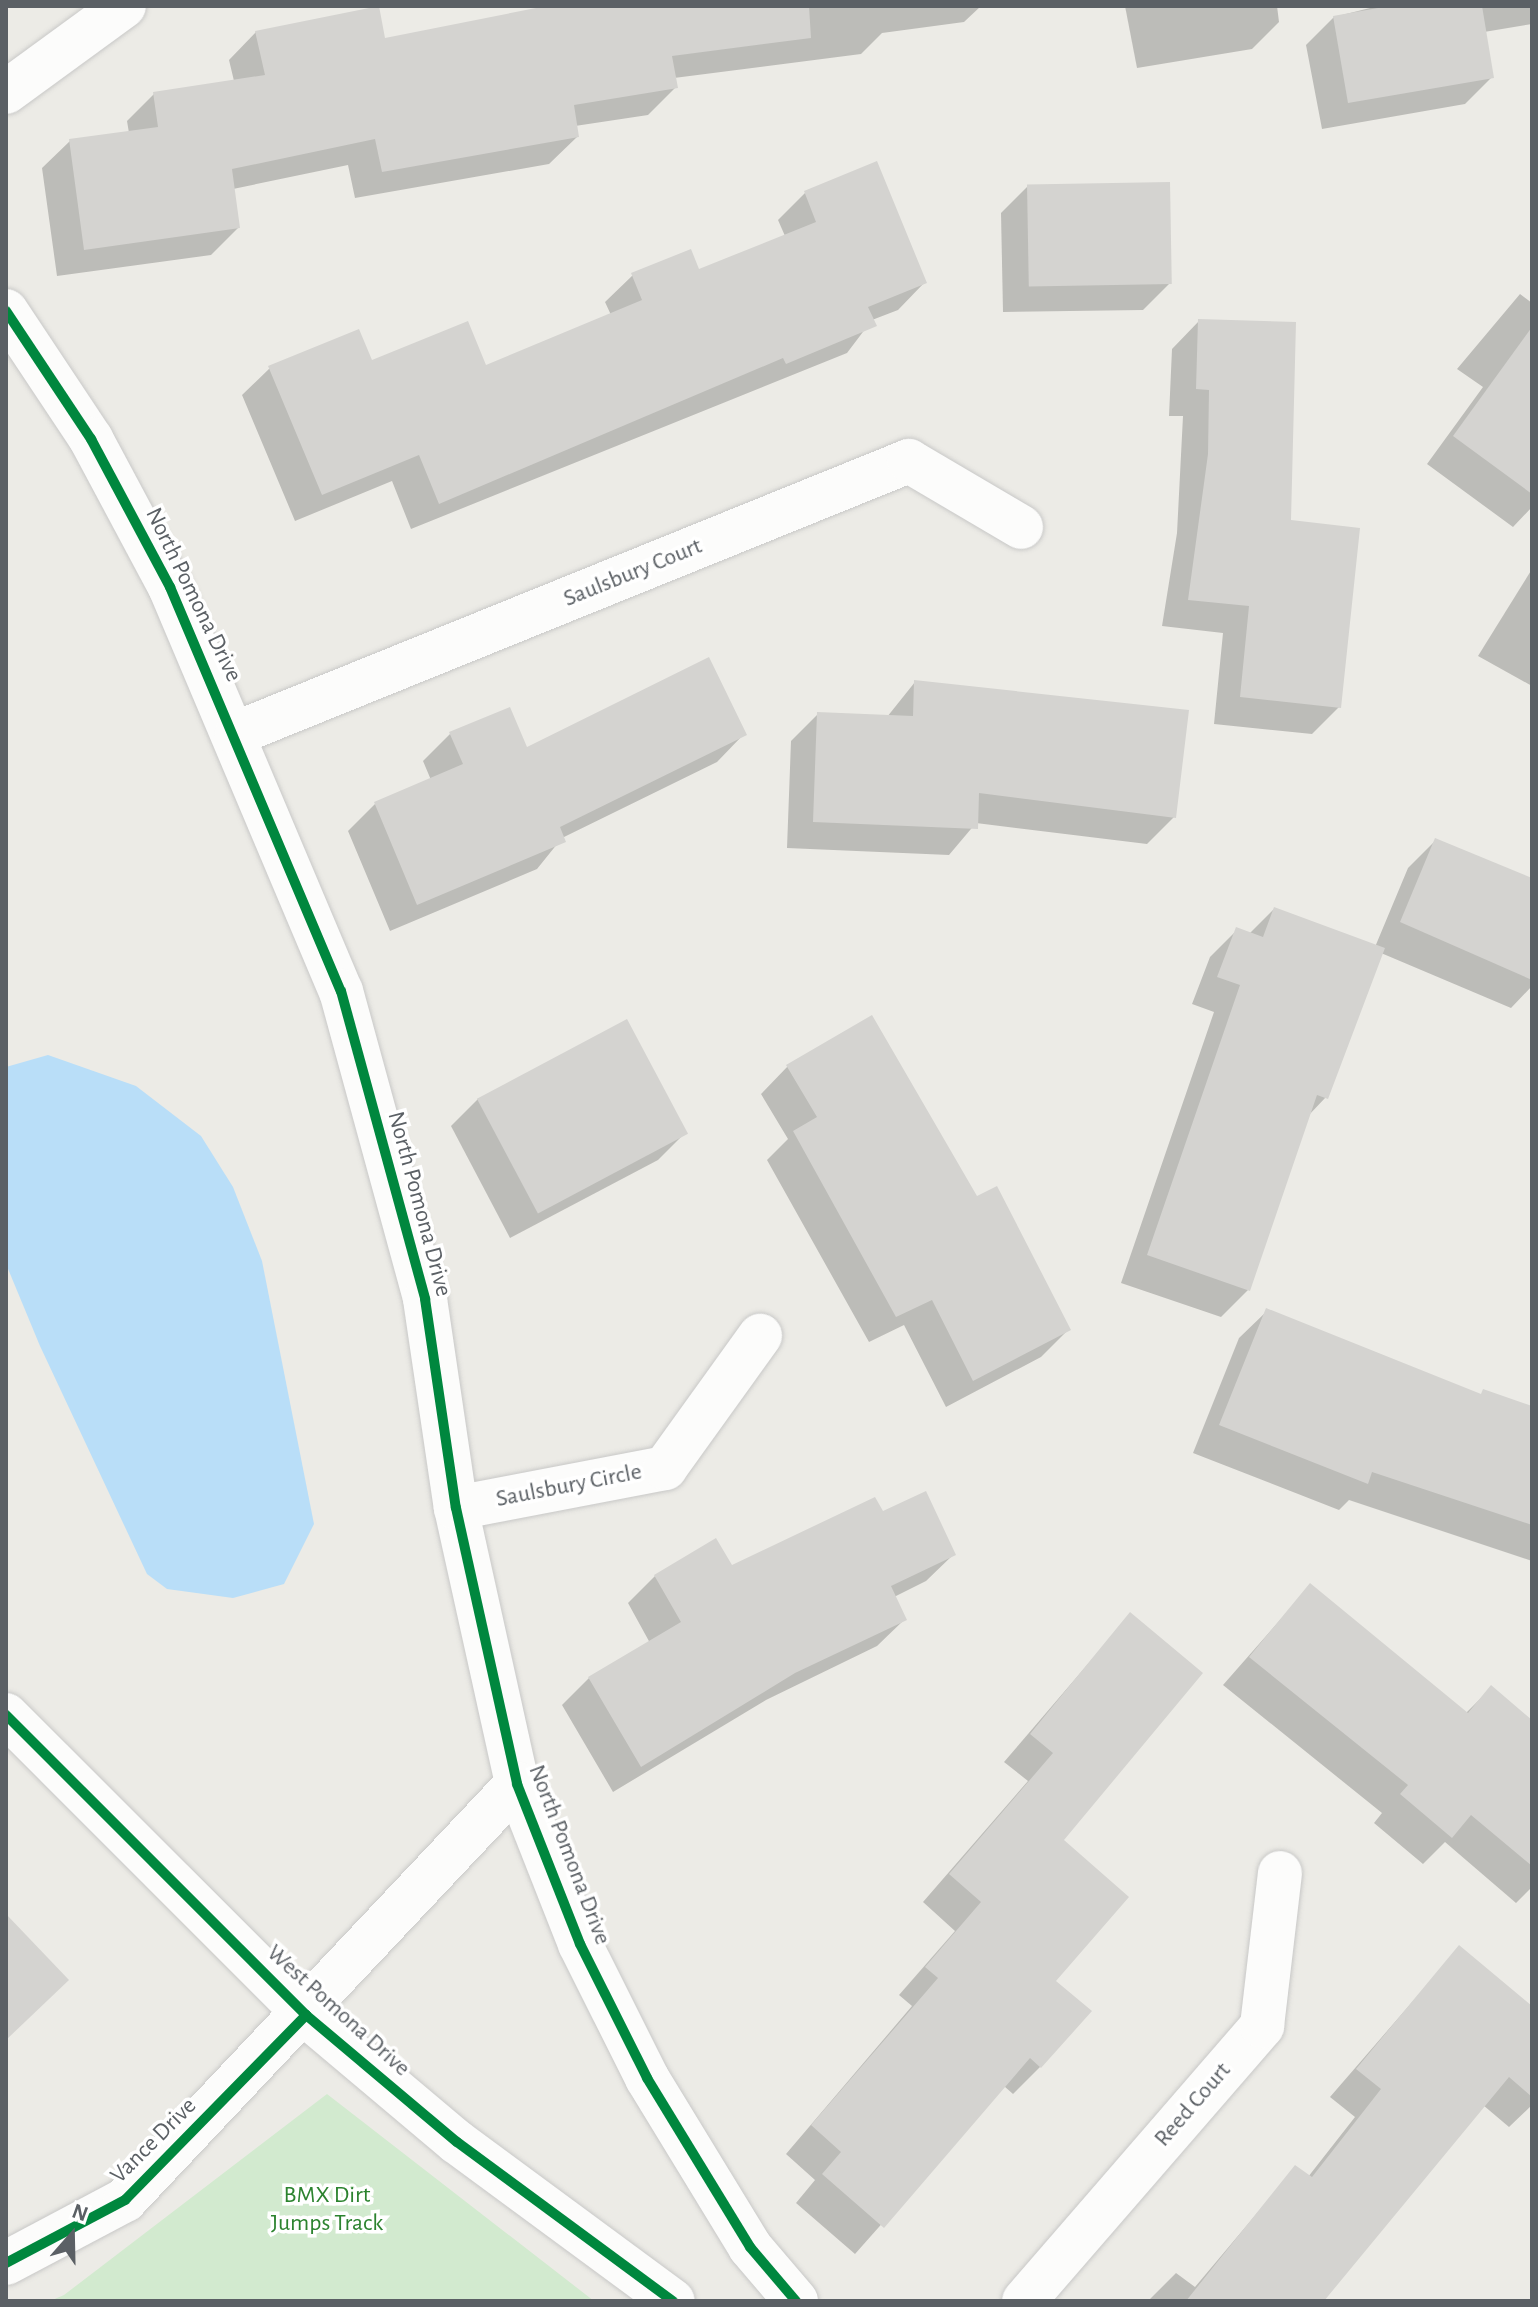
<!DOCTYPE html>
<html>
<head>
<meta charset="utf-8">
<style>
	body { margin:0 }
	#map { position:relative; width:1538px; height:2307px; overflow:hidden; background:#ecebe6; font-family:"Alegreya Sans",sans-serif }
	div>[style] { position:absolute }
	.green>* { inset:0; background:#d2eacf }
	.water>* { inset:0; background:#b9def8 }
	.shadow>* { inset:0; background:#0003 }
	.building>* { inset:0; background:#d4d3d0; transform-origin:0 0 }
	.roads { filter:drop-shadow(0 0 2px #c8c8c7) drop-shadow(0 0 2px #c8c8c7) }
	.street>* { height:44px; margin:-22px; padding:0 22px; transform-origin:22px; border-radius:22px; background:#fcfcfb }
	.cycleway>* { height:10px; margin:-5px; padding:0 5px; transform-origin:5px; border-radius:5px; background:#00873e }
	span { translate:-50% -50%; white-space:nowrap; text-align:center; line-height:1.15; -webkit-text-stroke:7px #fff; paint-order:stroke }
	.street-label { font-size:24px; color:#5b6065 }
	.park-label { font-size:24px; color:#2c832f }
	.frame { position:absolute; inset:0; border:8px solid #5b6065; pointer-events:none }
	.north { position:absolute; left:32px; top:2195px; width:80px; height:80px; -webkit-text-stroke:6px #fff; paint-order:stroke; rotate:20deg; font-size:22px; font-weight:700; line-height:32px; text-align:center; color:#5b6065 }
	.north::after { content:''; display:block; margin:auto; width:28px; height:36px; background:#5b6065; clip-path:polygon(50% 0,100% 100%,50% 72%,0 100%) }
</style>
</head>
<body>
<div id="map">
	<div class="green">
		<div style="clip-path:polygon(327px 2094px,594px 2301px,50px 2301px,64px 2295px)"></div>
	</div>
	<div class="water">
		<div style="clip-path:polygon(48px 1055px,136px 1086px,201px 1136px,233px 1187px,262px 1261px,314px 1524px,284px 1584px,233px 1598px,167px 1589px,147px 1574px,40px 1346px,6px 1264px,6px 1067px)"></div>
	</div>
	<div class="shadow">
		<div style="clip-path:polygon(556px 6px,981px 6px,964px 22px,882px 33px,861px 54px,674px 78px,675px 88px,648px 115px,575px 126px,577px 137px,549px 164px,355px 198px,348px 165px,233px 189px,238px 228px,211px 255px,57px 276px,42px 168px,70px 141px,129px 133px,127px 121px,154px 94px,234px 81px,229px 60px,256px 32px,384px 41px)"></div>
		<div style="clip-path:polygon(1125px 6px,1277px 6px,1279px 22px,1252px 49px,1137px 68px)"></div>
		<div style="clip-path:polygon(1532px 6px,1532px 24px,1484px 32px,1492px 77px,1465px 104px,1322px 129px,1306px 45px,1334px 17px,1378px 6px)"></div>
		<div style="clip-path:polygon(1028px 186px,1170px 283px,1143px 310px,1003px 312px,1001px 213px)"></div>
		<div style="clip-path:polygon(806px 192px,925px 282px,898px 310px,872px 320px,847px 353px,411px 529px,392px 481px,295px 521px,242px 395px,270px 368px,485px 368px,611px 315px,605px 302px,633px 275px,698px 271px,785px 236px,778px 220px)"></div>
		<div style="clip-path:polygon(1520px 294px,1532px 303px,1532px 507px,1513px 527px,1427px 464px,1483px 387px,1457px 369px)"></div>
		<div style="clip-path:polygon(1199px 321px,1289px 522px,1339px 707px,1312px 734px,1214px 724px,1223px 633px,1162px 626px,1177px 533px,1183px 416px,1169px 416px,1172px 349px)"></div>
		<div style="clip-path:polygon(1532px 569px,1532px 686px,1478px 656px)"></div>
		<div style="clip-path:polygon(915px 682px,1174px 817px,1147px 844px,976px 823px,949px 855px,787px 848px,791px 741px,818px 714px,887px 717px)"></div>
		<div style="clip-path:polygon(450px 734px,526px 749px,744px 734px,717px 762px,562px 838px,537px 869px,390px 931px,348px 831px,375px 804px,431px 780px,423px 761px)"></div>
		<div style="clip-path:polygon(1435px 841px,1532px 881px,1532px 986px,1511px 1008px,1381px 953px,1326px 1097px,1308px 1116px,1248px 1290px,1221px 1317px,1121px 1283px,1214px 1012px,1192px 1004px,1210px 957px,1237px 930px,1249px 934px,1274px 909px,1375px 947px,1408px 868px)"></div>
		<div style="clip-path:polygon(788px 1066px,976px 1198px,1068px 1330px,1041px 1357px,946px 1407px,904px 1325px,869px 1342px,767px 1160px,788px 1139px,761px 1094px)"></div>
		<div style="clip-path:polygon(478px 1099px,685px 1133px,658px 1160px,510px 1238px,451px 1126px)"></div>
		<div style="clip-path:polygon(1267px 1311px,1479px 1395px,1532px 1408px,1532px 1561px,1349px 1500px,1339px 1510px,1193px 1453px,1239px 1338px)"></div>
		<div style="clip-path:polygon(882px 1514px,954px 1554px,926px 1581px,894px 1597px,905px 1619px,877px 1646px,766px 1700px,613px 1792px,562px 1705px,589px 1678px,650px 1643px,628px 1603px,655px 1576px,731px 1568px)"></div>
		<div style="clip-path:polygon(1310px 1586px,1466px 1713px,1491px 1688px,1532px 1722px,1532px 1887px,1516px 1903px,1445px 1842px,1423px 1864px,1374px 1823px,1382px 1813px,1223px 1685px)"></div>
		<div style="clip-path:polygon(1130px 1615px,1061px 1840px,1040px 2067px,1013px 2094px,1004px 2086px,855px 2254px,796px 2203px,815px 2180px,786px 2154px,912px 2006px,899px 1995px,955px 1931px,923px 1902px,1028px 1781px,1004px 1762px)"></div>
		<div style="clip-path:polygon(1459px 1948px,1532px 2008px,1532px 2105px,1509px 2127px,1483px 2105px,1318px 2301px,1148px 2301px,1176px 2273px,1195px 2287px,1296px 2167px,1308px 2177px,1355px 2117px,1330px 2097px)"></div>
	</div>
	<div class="building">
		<div style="clip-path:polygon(379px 6px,385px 38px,546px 6px,809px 6px,811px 38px,672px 56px,678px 88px,574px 105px,579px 137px,382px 172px,375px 139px,232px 169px,240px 228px,84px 250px,69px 139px,158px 127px,153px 92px,265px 75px,255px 31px)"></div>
		<div style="clip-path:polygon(1389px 6px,1482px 6px,1494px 78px,1348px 103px,1333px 16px)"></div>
		<div style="clip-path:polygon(877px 161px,927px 283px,868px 307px,877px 326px,786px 364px,783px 358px,439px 504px,419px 455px,322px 495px,268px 366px,359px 329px,372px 360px,468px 321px,486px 365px,642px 300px,631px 273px,691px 249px,699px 269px,816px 222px,804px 191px)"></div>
		<div style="left:1170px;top:182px;width:102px;height:143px;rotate:89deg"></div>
		<div style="clip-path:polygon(1198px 319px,1296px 322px,1291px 520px,1360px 528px,1341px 708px,1240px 697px,1249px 606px,1188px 600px,1208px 454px,1209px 390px,1196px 389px)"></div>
		<div style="clip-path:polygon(1532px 327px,1532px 494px,1453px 436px)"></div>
		<div style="clip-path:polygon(709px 657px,747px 735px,560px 827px,566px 842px,417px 905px,374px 802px,463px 764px,449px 732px,510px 707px,527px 747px)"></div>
		<div style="clip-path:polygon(914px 680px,1189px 710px,1176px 818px,979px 793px,978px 829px,813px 822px,817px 712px,913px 716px)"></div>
		<div style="clip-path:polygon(1435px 838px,1532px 878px,1532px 980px,1400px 922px)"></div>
		<div style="clip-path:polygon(1274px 907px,1385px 948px,1328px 1099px,1317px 1095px,1250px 1291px,1147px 1255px,1240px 985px,1217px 977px,1236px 927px,1263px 937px)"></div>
		<div style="clip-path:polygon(872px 1015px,977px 1196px,997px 1186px,1071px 1330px,973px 1381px,932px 1300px,896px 1317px,793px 1131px,817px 1117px,786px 1065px)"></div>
		<div style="left:627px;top:1019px;width:130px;height:170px;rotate:62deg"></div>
		<div style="clip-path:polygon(1266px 1308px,1481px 1394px,1483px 1389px,1532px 1406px,1532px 1525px,1372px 1472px,1368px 1484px,1219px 1425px)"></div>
		<div style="clip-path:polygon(926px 1491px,956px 1555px,891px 1586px,907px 1620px,795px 1673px,641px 1767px,588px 1677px,681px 1622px,654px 1575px,716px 1538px,732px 1565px,875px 1497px,883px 1511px)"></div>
		<div style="clip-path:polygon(1310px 1583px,1468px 1713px,1491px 1685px,1532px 1720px,1532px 1866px,1471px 1815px,1452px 1838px,1400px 1794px,1408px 1785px,1249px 1657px)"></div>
		<div style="clip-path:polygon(1130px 1612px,1203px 1673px,1064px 1840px,1129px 1897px,1056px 1981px,1092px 2011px,1041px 2068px,1030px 2058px,884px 2228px,822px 2174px,841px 2152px,811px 2125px,938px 1978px,925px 1967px,981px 1902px,949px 1874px,1053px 1753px,1030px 1734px)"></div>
		<div style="clip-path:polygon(6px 1914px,69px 1980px,6px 2040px)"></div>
		<div style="clip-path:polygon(1459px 1945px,1532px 2006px,1532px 2097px,1509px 2077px,1324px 2301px,1186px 2301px,1295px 2165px,1312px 2177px,1381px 2089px,1356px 2069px)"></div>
	</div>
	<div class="roads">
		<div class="street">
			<div style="left:6px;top:92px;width:146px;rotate:-36.1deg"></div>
			<div style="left:6px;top:311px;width:154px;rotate:56.4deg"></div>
			<div style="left:91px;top:439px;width:168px;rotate:61.9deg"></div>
			<div style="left:170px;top:587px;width:439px;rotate:67.1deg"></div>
			<div style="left:341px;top:991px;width:319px;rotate:74.7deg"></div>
			<div style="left:425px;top:1299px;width:211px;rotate:81.6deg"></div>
			<div style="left:456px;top:1508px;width:283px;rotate:77.5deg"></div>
			<div style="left:517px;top:1784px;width:172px;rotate:68.5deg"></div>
			<div style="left:580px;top:1944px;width:150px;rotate:63.4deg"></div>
			<div style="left:647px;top:2078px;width:198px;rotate:58.6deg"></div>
			<div style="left:750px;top:2247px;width:71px;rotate:49.6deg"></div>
			<div style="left:237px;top:733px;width:725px;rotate:-22.04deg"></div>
			<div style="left:909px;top:461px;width:130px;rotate:30.5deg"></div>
			<div style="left:456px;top:1508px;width:213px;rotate:-10.8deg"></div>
			<div style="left:665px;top:1468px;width:163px;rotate:-54.3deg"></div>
			<div style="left:6px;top:1715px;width:424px;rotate:45deg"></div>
			<div style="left:306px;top:2015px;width:197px;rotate:40.1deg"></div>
			<div style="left:457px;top:2142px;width:268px;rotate:36.4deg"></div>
			<div style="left:6px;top:2263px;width:135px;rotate:-27.9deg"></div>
			<div style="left:125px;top:2200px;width:572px;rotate:-46.7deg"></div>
			<div style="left:1024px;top:2301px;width:364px;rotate:-49.1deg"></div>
			<div style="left:1262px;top:2026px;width:154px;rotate:-83.3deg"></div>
		</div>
	</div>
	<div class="cycleway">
		<div style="left:6px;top:311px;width:154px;rotate:56.4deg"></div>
		<div style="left:91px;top:439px;width:168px;rotate:61.9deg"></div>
		<div style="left:170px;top:587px;width:439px;rotate:67.1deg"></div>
		<div style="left:341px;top:991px;width:319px;rotate:74.7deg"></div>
		<div style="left:425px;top:1299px;width:211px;rotate:81.6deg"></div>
		<div style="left:456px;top:1508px;width:283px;rotate:77.5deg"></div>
		<div style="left:517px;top:1784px;width:172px;rotate:68.5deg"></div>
		<div style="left:580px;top:1944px;width:150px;rotate:63.4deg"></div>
		<div style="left:647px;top:2078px;width:198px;rotate:58.6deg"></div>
		<div style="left:750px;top:2247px;width:71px;rotate:49.6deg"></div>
		<div style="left:6px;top:1715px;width:424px;rotate:45deg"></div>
		<div style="left:306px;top:2015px;width:197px;rotate:40.1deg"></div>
		<div style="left:457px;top:2142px;width:268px;rotate:36.4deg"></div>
		<div style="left:6px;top:2263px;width:135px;rotate:-27.9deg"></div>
		<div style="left:125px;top:2200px;width:259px;rotate:-45.6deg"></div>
	</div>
	<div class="street-label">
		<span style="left:633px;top:573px;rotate:-22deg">Saulsbury Court</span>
		<span style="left:193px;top:595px;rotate:64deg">North Pomona Drive</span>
		<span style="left:419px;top:1204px;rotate:75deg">North Pomona Drive</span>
		<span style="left:569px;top:1486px;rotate:-11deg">Saulsbury Circle</span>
		<span style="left:569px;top:1855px;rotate:69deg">North Pomona Drive</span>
		<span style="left:338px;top:2011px;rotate:42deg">West Pomona Drive</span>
		<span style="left:1193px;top:2105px;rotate:-49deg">Reed Court</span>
		<span style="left:154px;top:2141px;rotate:-45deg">Vance Drive</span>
	</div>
	<div class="park-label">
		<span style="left:327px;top:2210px">BMX Dirt<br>Jumps Track</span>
	</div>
	<div class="frame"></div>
	<div class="north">N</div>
</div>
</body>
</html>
